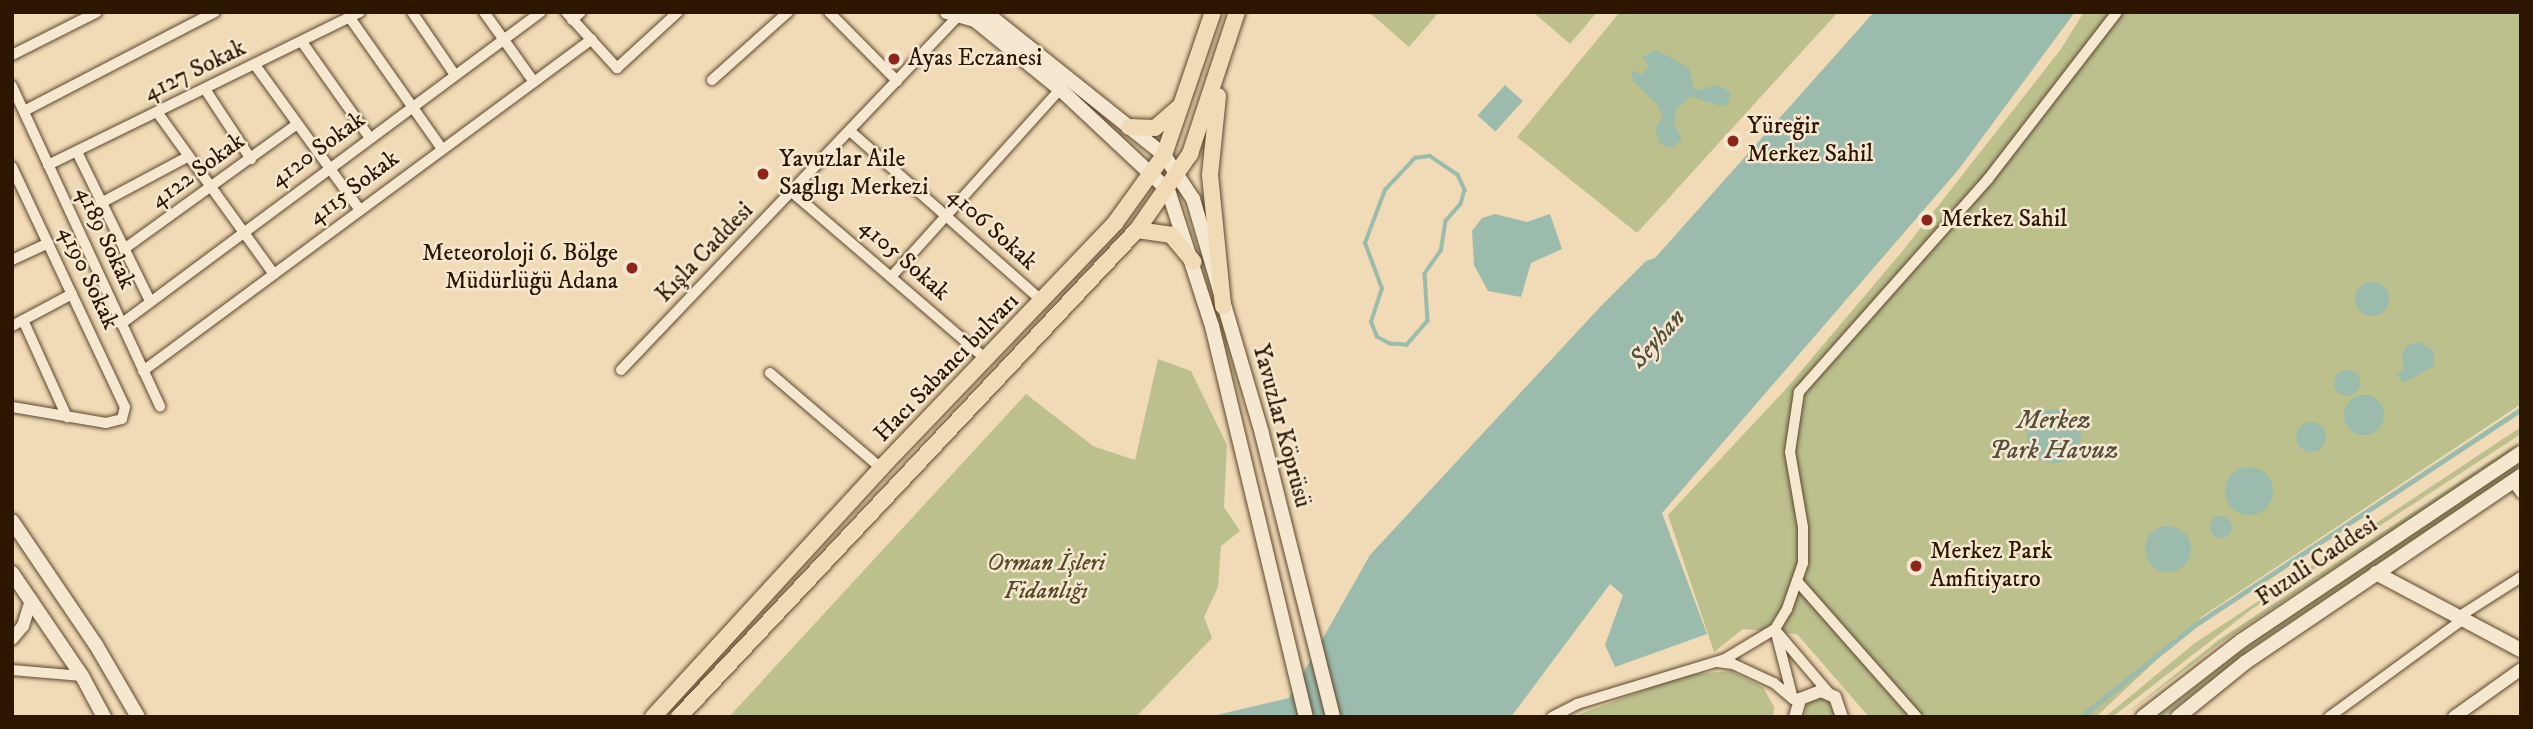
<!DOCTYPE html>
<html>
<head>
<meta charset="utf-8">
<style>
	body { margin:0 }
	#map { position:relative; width:2533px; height:729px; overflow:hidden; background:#f1dbb6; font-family:"IM FELL DW Pica",serif }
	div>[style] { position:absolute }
	.green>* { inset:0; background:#bbc08d }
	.water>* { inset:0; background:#9bbbac; transform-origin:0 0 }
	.round { border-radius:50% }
	.stream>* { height:3.5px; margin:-1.75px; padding:0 1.75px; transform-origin:1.75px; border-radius:1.75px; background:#9bbbac }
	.roads { filter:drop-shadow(0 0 2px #5d472e) drop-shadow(0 0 2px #5d472e) }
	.minor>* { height:10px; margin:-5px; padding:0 5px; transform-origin:5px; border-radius:5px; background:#f6e8d0 }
	.tertiary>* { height:12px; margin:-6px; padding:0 6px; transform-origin:6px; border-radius:6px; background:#f6e8d0 }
	.secondary>* { height:14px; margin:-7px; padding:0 7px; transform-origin:7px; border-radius:7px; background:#f6e8d0 }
	.primary>* { height:16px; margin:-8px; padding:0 8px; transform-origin:8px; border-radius:8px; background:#f1dbb6 }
	.dots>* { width:19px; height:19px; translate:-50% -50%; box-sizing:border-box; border:4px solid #f6e8d0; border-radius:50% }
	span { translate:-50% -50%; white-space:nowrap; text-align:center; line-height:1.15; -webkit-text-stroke:5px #f6e8d0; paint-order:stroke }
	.poi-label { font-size:24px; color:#2c1600 }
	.left { translate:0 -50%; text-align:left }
	.right { translate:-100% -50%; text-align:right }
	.street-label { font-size:24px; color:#2c1600 }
	.park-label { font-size:24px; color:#57492a; font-style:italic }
	.water-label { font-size:26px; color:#53503c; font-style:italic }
	.frame { position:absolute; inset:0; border:14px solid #2c1600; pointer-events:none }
</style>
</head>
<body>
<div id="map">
	<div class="green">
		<div style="clip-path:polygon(1369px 12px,1439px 12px,1409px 47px)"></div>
		<div style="clip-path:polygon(1533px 12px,1597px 12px,1570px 44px)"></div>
		<div style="clip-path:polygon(1620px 12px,1838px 12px,1637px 233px,1517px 137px)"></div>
		<div style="clip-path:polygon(2084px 12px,2521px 12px,2521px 404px,2203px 616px,2096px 717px,1869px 717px,1797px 634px,1743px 629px,1714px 652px,1668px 515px,1785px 390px,1905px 248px,2061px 49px)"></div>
		<div style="clip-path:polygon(1158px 359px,1191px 371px,1227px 445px,1224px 507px,1240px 531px,1221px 546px,1218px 587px,1204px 617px,1212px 638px,1136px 717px,729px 717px,1026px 394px,1093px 446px,1135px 460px)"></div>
		<div style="clip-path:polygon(2521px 427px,2521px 434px,2252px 609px,2112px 717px,2105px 717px,2195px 643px)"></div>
		<div style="clip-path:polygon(2521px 441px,2501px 459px,2222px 642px,2122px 717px,2220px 639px)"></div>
		<div style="clip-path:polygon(2521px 462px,2521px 467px,2255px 646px,2164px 717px,2156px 717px,2253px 642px)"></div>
		<div style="clip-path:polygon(1731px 671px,1763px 687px,1774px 707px,1773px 717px,1572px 717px,1685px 675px)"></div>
		<div style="clip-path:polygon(1815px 697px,1831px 698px,1838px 717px,1805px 717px,1806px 705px)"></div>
	</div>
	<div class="water">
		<div style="clip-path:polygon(1874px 12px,2075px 12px,1959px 169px,1662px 513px,1707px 634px,1615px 667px,1605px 645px,1623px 595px,1610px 584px,1511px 717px,1208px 717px,1289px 698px,1370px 555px,1601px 306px,1646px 261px,1655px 258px)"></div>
		<div style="clip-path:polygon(1657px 50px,1689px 68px,1695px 91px,1716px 85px,1731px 92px,1727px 105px,1720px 106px,1690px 96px,1676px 110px,1674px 125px,1682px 139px,1672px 148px,1660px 144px,1655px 128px,1663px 117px,1657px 104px,1631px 78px,1633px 70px,1641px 75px,1649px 66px,1642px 57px)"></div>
		<div style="left:1505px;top:85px;width:24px;height:41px;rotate:42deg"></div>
		<div style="clip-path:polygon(1495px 214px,1527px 222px,1550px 214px,1562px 249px,1531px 263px,1521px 297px,1488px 291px,1474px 265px,1472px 231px,1482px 218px)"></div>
		<div class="round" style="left:2355px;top:282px;width:34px;height:34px"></div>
		<div style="clip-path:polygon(2419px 342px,2433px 350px,2434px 366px,2403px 383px,2397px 375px,2404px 368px,2402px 354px,2408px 345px)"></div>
		<div class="round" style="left:2334px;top:370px;width:26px;height:26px"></div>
		<div class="round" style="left:2344px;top:395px;width:40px;height:40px"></div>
		<div style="clip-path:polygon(2521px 407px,2521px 413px,2196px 628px,2086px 717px,2078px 717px,2193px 624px)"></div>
		<div class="round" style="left:2027px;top:409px;width:54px;height:54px"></div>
		<div class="round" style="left:2296px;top:422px;width:30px;height:30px"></div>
		<div class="round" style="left:2225px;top:467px;width:48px;height:48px"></div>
		<div class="round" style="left:2210px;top:516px;width:22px;height:22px"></div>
		<div class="round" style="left:2145px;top:526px;width:46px;height:46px"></div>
	</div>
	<div class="stream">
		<div style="left:1430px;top:156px;width:34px;rotate:34deg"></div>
		<div style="left:1458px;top:175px;width:17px;rotate:65deg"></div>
		<div style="left:1465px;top:190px;width:15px;rotate:106deg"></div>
		<div style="left:1461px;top:204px;width:23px;rotate:131deg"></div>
		<div style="left:1446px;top:221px;width:30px;rotate:99deg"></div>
		<div style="left:1441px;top:251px;width:28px;rotate:125deg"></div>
		<div style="left:1425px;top:274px;width:47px;rotate:86.3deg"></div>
		<div style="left:1428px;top:321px;width:32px;rotate:131deg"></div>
		<div style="left:1407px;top:345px;width:17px;rotate:-177deg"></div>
		<div style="left:1390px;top:344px;width:15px;rotate:-152deg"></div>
		<div style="left:1377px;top:337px;width:16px;rotate:-112deg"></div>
		<div style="left:1371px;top:322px;width:35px;rotate:-72deg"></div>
		<div style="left:1382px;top:289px;width:49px;rotate:-110.3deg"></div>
		<div style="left:1365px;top:243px;width:57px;rotate:-69.3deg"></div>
		<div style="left:1385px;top:190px;width:44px;rotate:-46.8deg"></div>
		<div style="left:1415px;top:158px;width:15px;rotate:-8deg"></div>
	</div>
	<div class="roads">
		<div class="minor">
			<div style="left:412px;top:12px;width:76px;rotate:55.7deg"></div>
			<div style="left:484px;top:12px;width:86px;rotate:54.5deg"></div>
			<div style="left:566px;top:12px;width:76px;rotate:47.7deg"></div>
			<div style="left:617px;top:68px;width:83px;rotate:-42.6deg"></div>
			<div style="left:829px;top:12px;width:97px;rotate:45.4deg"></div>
			<div style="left:350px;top:18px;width:160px;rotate:54.9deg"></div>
			<div style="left:572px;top:20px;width:12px;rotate:-42deg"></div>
			<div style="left:302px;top:42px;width:118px;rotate:54.7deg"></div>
			<div style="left:12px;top:55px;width:95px;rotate:-26.8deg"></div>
			<div style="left:255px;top:65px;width:179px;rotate:54.1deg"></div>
			<div style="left:712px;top:80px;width:102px;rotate:-41.8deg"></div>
			<div style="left:12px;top:86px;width:353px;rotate:65.2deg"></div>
			<div style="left:205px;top:89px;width:84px;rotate:56.7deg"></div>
			<div style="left:24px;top:111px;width:215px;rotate:-27.4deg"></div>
			<div style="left:157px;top:112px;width:200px;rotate:54.2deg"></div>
			<div style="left:850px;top:131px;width:258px;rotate:41.5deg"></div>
			<div style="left:77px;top:152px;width:166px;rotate:63.9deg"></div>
			<div style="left:48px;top:165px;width:347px;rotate:-26.1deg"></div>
			<div style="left:12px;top:167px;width:265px;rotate:64.8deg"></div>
			<div style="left:125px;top:407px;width:12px;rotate:104deg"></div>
			<div style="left:122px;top:419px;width:16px;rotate:166deg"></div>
			<div style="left:106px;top:423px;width:95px;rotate:-170.3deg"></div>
			<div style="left:793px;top:193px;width:256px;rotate:40.7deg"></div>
			<div style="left:101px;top:203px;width:98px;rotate:-28.1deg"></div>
			<div style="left:124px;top:249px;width:212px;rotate:-35.8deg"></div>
			<div style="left:12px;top:260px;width:40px;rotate:-25deg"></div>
			<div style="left:891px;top:277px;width:253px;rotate:-48deg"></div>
			<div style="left:23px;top:320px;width:107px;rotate:65.6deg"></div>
			<div style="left:121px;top:324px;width:523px;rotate:-36.61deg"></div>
			<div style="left:12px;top:326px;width:68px;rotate:-28.1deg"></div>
			<div style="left:621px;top:370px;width:493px;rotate:-46.4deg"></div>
			<div style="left:143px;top:371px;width:558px;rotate:-36.48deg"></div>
			<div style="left:770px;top:373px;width:146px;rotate:40.6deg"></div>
			<div style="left:2513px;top:482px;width:14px;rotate:54deg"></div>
			<div style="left:1797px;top:581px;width:181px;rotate:48.6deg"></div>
			<div style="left:1775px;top:629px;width:72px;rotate:75.6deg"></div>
			<div style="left:1777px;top:632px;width:80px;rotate:49.6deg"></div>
			<div style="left:1717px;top:662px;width:16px;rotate:7deg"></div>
			<div style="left:1733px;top:664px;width:45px;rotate:24.9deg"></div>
			<div style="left:1774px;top:683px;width:25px;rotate:40deg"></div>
			<div style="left:12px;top:670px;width:70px;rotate:4.9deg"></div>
			<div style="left:1552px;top:717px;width:28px;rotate:-27deg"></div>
			<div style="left:1577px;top:704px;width:155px;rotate:-16.9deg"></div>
			<div style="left:1725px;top:659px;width:58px;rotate:-31deg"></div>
			<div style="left:1775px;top:629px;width:23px;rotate:-59deg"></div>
			<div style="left:1787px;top:609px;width:49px;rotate:-70.8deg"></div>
			<div style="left:1803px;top:563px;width:36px;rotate:-90deg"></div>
			<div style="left:1803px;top:527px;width:76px;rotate:-99.8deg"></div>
			<div style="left:1790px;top:452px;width:61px;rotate:-81.5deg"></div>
			<div style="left:1799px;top:392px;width:285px;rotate:-48.4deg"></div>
			<div style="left:1988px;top:179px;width:211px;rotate:-52.3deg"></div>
			<div style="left:2329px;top:717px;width:160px;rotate:-36.1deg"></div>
			<div style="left:2458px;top:623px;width:7px;rotate:-74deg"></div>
			<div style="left:2460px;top:616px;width:72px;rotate:-32.6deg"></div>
		</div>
		<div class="tertiary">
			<div style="left:12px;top:639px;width:17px;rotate:-50deg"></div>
			<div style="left:23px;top:626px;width:28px;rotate:-73deg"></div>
			<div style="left:1795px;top:717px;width:19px;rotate:-74deg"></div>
			<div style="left:1800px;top:699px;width:22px;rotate:-21deg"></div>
			<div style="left:1821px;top:691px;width:15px;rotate:23deg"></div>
			<div style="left:1835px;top:697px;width:21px;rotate:71deg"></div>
			<div style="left:2454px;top:717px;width:82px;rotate:-35.6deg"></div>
		</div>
		<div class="secondary">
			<div style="left:947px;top:12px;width:29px;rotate:16deg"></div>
			<div style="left:975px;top:20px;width:109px;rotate:39.1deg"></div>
			<div style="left:1060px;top:89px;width:148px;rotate:43.1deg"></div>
			<div style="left:1168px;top:190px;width:143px;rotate:72.1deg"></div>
			<div style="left:1212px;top:326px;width:402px;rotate:76.5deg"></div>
			<div style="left:985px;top:12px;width:229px;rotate:38.6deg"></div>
			<div style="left:1164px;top:155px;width:53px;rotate:56.6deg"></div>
			<div style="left:1193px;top:199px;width:245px;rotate:73.6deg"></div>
			<div style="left:1262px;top:434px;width:292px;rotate:75.9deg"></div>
			<div style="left:12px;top:521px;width:150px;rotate:55.9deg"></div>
			<div style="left:96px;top:645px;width:83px;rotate:59.7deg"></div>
			<div style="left:12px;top:573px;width:125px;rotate:55.8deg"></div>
			<div style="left:82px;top:676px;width:47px;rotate:61.8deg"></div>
			<div style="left:2376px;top:573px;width:164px;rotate:28deg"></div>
			<div style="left:2143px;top:717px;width:124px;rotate:-37.8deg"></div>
			<div style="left:2241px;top:641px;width:337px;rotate:-33.9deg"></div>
			<div style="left:2178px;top:717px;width:87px;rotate:-39deg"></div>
			<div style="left:2246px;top:662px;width:332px;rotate:-34.1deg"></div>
		</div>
		<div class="primary">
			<div style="left:1218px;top:96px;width:79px;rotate:95.8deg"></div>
			<div style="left:1210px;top:175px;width:132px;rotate:84.3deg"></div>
			<div style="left:1129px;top:127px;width:26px;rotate:2deg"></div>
			<div style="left:1155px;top:128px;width:30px;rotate:-41deg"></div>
			<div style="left:1137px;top:230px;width:34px;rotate:8deg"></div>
			<div style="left:1171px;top:235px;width:35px;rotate:50deg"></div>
			<div style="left:653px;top:717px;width:338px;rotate:-47.5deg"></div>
			<div style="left:881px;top:468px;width:339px;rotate:-46.3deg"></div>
			<div style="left:1115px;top:223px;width:84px;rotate:-54.2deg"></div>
			<div style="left:1164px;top:155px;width:151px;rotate:-71.1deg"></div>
			<div style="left:679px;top:717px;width:669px;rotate:-46.76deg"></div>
			<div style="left:1137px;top:230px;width:93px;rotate:-55.1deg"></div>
			<div style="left:1190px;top:154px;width:150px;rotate:-71.7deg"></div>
		</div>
	</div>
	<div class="dots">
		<div style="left:894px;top:59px;background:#8f2418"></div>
		<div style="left:1733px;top:141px;background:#8f2418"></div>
		<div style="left:763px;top:174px;background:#8f2418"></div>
		<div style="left:1927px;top:220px;background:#8f2418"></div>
		<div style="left:632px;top:268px;background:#8f2418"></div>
		<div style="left:1916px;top:566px;background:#8f2418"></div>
	</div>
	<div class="poi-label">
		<span class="left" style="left:908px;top:59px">Ayas Eczanesi</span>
		<span class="left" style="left:1747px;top:141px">Yüreğir<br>Merkez Sahil</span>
		<span class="left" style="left:779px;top:174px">Yavuzlar Aile<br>Saglıgı Merkezi</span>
		<span class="left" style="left:1941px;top:220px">Merkez Sahil</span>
		<span class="right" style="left:618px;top:268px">Meteoroloji 6. Bölge<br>Müdürlüğü Adana</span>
		<span class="left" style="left:1930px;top:566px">Merkez Park<br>Amfitiyatro</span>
	</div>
	<div class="street-label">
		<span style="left:195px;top:71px;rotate:-26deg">4127 Sokak</span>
		<span style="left:318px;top:150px;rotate:-36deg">4120 Sokak</span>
		<span style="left:198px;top:171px;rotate:-36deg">4122 Sokak</span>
		<span style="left:354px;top:188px;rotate:-37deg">4115 Sokak</span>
		<span style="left:992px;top:229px;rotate:42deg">4106 Sokak</span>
		<span style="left:105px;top:238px;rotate:65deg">4189 Sokak</span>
		<span style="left:705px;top:253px;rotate:-46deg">Kışla Caddesi</span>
		<span style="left:904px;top:260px;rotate:41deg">4105 Sokak</span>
		<span style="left:88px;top:278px;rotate:65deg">4190 Sokak</span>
		<span style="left:947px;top:368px;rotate:-46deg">Hacı Sabancı bulvarı</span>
		<span style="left:1281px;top:426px;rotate:75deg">Yavuzlar Köprüsü</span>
		<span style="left:2317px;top:562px;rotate:-34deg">Fuzuli Caddesi</span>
	</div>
	<div class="park-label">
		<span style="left:1046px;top:578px">Orman İşleri<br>Fidanlığı</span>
	</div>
	<div class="water-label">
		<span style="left:1658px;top:339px;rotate:-48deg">Seyhan</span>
		<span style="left:2054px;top:436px">Merkez<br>Park Havuz</span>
	</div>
	<div class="frame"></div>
</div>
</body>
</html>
